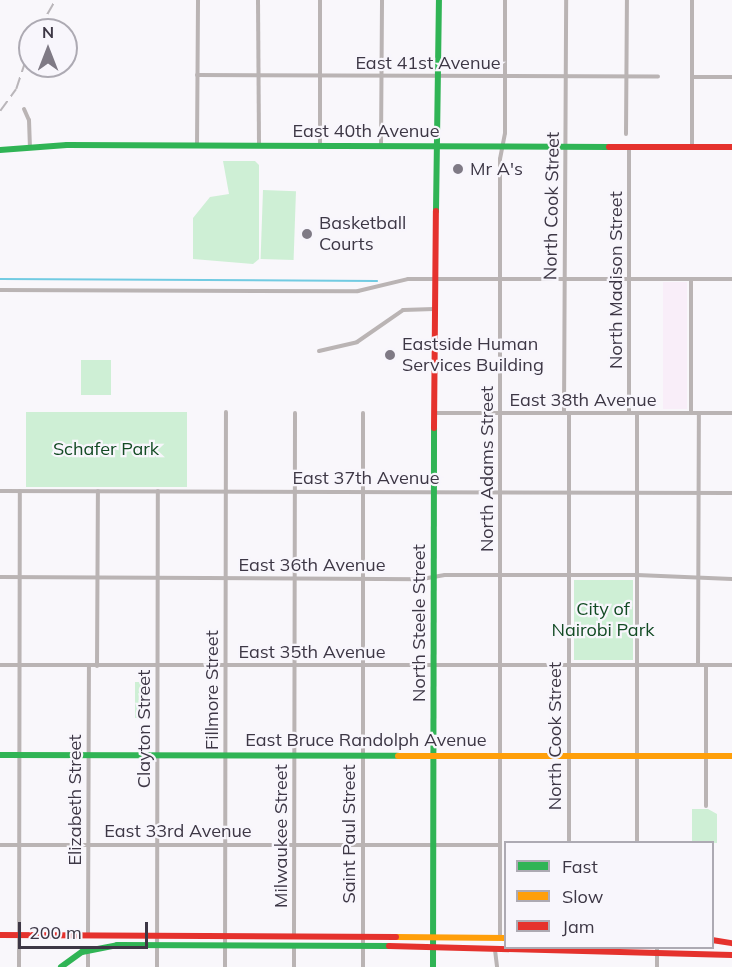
<!DOCTYPE html>
<html>
<head>
<meta charset="utf-8">
<style>
	body { margin:0 }
	#map { position:relative; width:732px; height:967px; overflow:hidden; background:#f9f7fb; font-family:Mulish,sans-serif }
	div>[style] { position:absolute }
	.commercial>* { inset:0; background:#f9eef9; transform-origin:0 0 }
	.green>* { inset:0; background:#ceefd5; transform-origin:0 0 }
	.stream>* { height:1.5px; margin:-0.75px; padding:0 0.75px; transform-origin:0.75px; border-radius:0.75px; background:#72cbe2 }
	.street>* { height:4px; margin:-2px; padding:0 2px; transform-origin:2px; border-radius:2px; background:#bab4b4 }
	.fast>* { height:6px; margin:-3px; padding:0 3px; transform-origin:3px; border-radius:3px; background:#30b455 }
	.slow>* { height:6px; margin:-3px; padding:0 3px; transform-origin:3px; border-radius:3px; background:#ff9f0a }
	.jam>* { height:6px; margin:-3px; padding:0 3px; transform-origin:3px; border-radius:3px; background:#e5322d }
	.rail>* { height:1.5px; margin-top:-0.75px; transform-origin:0; background:repeating-linear-gradient(90deg,#bab6ba 0 12px,transparent 0 18px) }
	.dots>* { width:16px; height:16px; translate:-50% -50%; box-sizing:border-box; border:3px solid #f8f6fc; border-radius:50% }
	span { translate:-50% -50%; white-space:nowrap; text-align:center; line-height:1.15; -webkit-text-stroke:4.5px #f8f6fc; paint-order:stroke }
	.street-label { font-size:18px; color:#3d3745 }
	.poi-label { font-size:18px; color:#3d3745 }
	.left { translate:0 -50%; text-align:left }
	.park-label { font-size:18px; color:#134b24 }
	.legend { position:absolute; left:504px; top:841px; width:210px; height:108px; box-sizing:border-box; background:#f8f6fc; border:2px solid #adaab3; margin:0; padding:8px 10px; list-style:none; font-size:18px; color:#3d3745 }
	.legend li { display:flex; align-items:center; gap:12px; height:30px }
	.legend b { width:30px; border:2px solid #adaab3 }
	.north { position:absolute; left:18px; top:18px; width:60px; height:60px; box-sizing:border-box; background:#f8f6fc; border:2px solid #adaab3; border-radius:50%; rotate:0deg; font-size:16px; font-weight:700; line-height:24px; text-align:center; color:#3d3745 }
	.north::after { content:''; display:block; margin:auto; width:21px; height:27px; background:#7f7a85; clip-path:polygon(50% 0,100% 100%,50% 72%,0 100%) }
	.scale { position:absolute; left:18px; top:922px; width:130px; height:27px; box-sizing:border-box; border:3px solid #3d3745; border-top:0; padding-left:8px; font-size:18px; line-height:21px; white-space:nowrap; color:#3d3745; -webkit-text-stroke:4px #f8f6fc; paint-order:stroke }
</style>
</head>
<body>
<div id="map">
	<div class="commercial">
		<div style="left:663px;top:282px;width:24px;height:127px"></div>
	</div>
	<div class="green">
		<div style="clip-path:polygon(223px 161px,255px 161px,259px 165px,259px 259px,253px 264px,193px 259px,193px 218px,210px 197px,229px 194px)"></div>
		<div style="left:263px;top:190px;width:33px;height:69px;rotate:2deg"></div>
		<div style="left:81px;top:360px;width:30px;height:35px"></div>
		<div style="left:26px;top:412px;width:161px;height:75px"></div>
		<div style="left:574px;top:580px;width:59px;height:80px"></div>
		<div style="left:135px;top:682px;width:13px;height:36px"></div>
		<div style="clip-path:polygon(692px 809px,708px 809px,717px 814px,717px 843px,692px 842px)"></div>
	</div>
	<div class="stream">
		<div style="left:0;top:279px;width:377px;rotate:0.3deg"></div>
	</div>
	<div class="street">
		<div style="left:258px;top:0;width:146px;rotate:89.6deg"></div>
		<div style="left:320px;top:0;width:146px;rotate:90deg"></div>
		<div style="left:692px;top:0;width:147px;rotate:90deg"></div>
		<div style="left:197px;top:75px;width:461px;rotate:0.2deg"></div>
		<div style="left:692px;top:77px;width:40px"></div>
		<div style="left:24px;top:109px;width:12px;rotate:66deg"></div>
		<div style="left:29px;top:120px;width:27px;rotate:88deg"></div>
		<div style="left:626px;top:134px;width:134px;rotate:-89.6deg"></div>
		<div style="left:197px;top:146px;width:146px;rotate:-89.6deg"></div>
		<div style="left:381px;top:146px;width:146px;rotate:-89.6deg"></div>
		<div style="left:691px;top:279px;width:134px;rotate:90deg"></div>
		<div style="left:0;top:290px;width:358px;rotate:0.2deg"></div>
		<div style="left:358px;top:291px;width:51px;rotate:-13.5deg"></div>
		<div style="left:408px;top:279px;width:324px"></div>
		<div style="left:319px;top:351px;width:39px;rotate:-13deg"></div>
		<div style="left:357px;top:342px;width:56px;rotate:-34.8deg"></div>
		<div style="left:403px;top:310px;width:31px;rotate:-2deg"></div>
		<div style="left:434px;top:413px;width:298px"></div>
		<div style="left:564px;top:413px;width:413px;rotate:-89.7deg"></div>
		<div style="left:629px;top:413px;width:266px;rotate:-90deg"></div>
		<div style="left:0;top:491px;width:732px;rotate:0.16deg"></div>
		<div style="left:0;top:577px;width:422px;rotate:0.3deg"></div>
		<div style="left:422px;top:579px;width:23px;rotate:-10deg"></div>
		<div style="left:445px;top:575px;width:192px"></div>
		<div style="left:637px;top:575px;width:95px;rotate:2.4deg"></div>
		<div style="left:0;top:665px;width:732px"></div>
		<div style="left:698px;top:665px;width:252px;rotate:-89.8deg"></div>
		<div style="left:97px;top:666px;width:175px;rotate:-89.7deg"></div>
		<div style="left:706px;top:806px;width:141px;rotate:-90deg"></div>
		<div style="left:569px;top:842px;width:429px;rotate:-90deg"></div>
		<div style="left:637px;top:842px;width:429px;rotate:-90deg"></div>
		<div style="left:0;top:845px;width:500px"></div>
		<div style="left:88px;top:935px;width:270px;rotate:-89.8deg"></div>
		<div style="left:294px;top:936px;width:523px;rotate:-89.89deg"></div>
		<div style="left:500px;top:938px;width:779px;rotate:-90deg"></div>
		<div style="left:500px;top:159px;width:26px;rotate:-79deg"></div>
		<div style="left:505px;top:133px;width:133px;rotate:-90deg"></div>
		<div style="left:495px;top:950px;width:17px;rotate:83deg"></div>
		<div style="left:19px;top:967px;width:476px;rotate:-89.9deg"></div>
		<div style="left:88px;top:967px;width:17px;rotate:-90deg"></div>
		<div style="left:157px;top:967px;width:476px;rotate:-89.9deg"></div>
		<div style="left:225px;top:967px;width:555px;rotate:-89.9deg"></div>
		<div style="left:294px;top:967px;width:21px;rotate:-90deg"></div>
		<div style="left:363px;top:967px;width:554px;rotate:-90deg"></div>
		<div style="left:657px;top:967px;width:19px;rotate:-90deg"></div>
	</div>
	<div class="fast">
		<div style="left:0;top:150px;width:67px;rotate:-4.3deg"></div>
		<div style="left:67px;top:145px;width:542px;rotate:0.21deg"></div>
		<div style="left:436px;top:211px;width:211px;rotate:-89.2deg"></div>
		<div style="left:0;top:755px;width:398px;rotate:0.1deg"></div>
		<div style="left:61px;top:967px;width:26px;rotate:-36deg"></div>
		<div style="left:82px;top:952px;width:36px;rotate:-11deg"></div>
		<div style="left:117px;top:945px;width:272px;rotate:0.2deg"></div>
		<div style="left:433px;top:967px;width:539px;rotate:-89.89deg"></div>
	</div>
	<div class="slow">
		<div style="left:398px;top:756px;width:334px"></div>
		<div style="left:396px;top:937px;width:110px;rotate:0.5deg"></div>
	</div>
	<div class="jam">
		<div style="left:609px;top:147px;width:123px"></div>
		<div style="left:434px;top:428px;width:217px;rotate:-89.5deg"></div>
		<div style="left:0;top:935px;width:396px;rotate:0.3deg"></div>
		<div style="left:712px;top:940px;width:20px;rotate:9deg"></div>
		<div style="left:389px;top:946px;width:343px;rotate:1.5deg"></div>
	</div>
	<div class="rail">
		<div style="left:38px;top:30px;width:34px;rotate:-60deg"></div>
		<div style="left:0;top:111px;width:27px;rotate:-54deg"></div>
		<div style="left:16px;top:89px;width:44px;rotate:-71.6deg"></div>
	</div>
	<div class="dots">
		<div style="left:458px;top:169px;background:#7f7a85"></div>
		<div style="left:307px;top:234px;background:#7f7a85"></div>
		<div style="left:390px;top:355px;background:#7f7a85"></div>
	</div>
	<div class="street-label">
		<span style="left:428px;top:63px">East 41st Avenue</span>
		<span style="left:366px;top:131px">East 40th Avenue</span>
		<span style="left:552px;top:206px;rotate:-89deg">North Cook Street</span>
		<span style="left:616px;top:280px;rotate:-90deg">North Madison Street</span>
		<span style="left:583px;top:400px">East 38th Avenue</span>
		<span style="left:487px;top:469px;rotate:-90deg">North Adams Street</span>
		<span style="left:366px;top:478px">East 37th Avenue</span>
		<span style="left:312px;top:565px">East 36th Avenue</span>
		<span style="left:419px;top:623px;rotate:-90deg">North Steele Street</span>
		<span style="left:312px;top:652px">East 35th Avenue</span>
		<span style="left:212px;top:690px;rotate:-90deg">Fillmore Street</span>
		<span style="left:144px;top:729px;rotate:-90deg">Clayton Street</span>
		<span style="left:555px;top:736px;rotate:-90deg">North Cook Street</span>
		<span style="left:366px;top:740px">East Bruce Randolph Avenue</span>
		<span style="left:75px;top:800px;rotate:-90deg">Elizabeth Street</span>
		<span style="left:178px;top:831px">East 33rd Avenue</span>
		<span style="left:349px;top:834px;rotate:-90deg">Saint Paul Street</span>
		<span style="left:281px;top:836px;rotate:-90deg">Milwaukee Street</span>
	</div>
	<div class="poi-label">
		<span class="left" style="left:470px;top:169px">Mr A's</span>
		<span class="left" style="left:319px;top:234px">Basketball<br>Courts</span>
		<span class="left" style="left:402px;top:355px">Eastside Human<br>Services Building</span>
	</div>
	<div class="park-label">
		<span style="left:106px;top:449px">Schafer Park</span>
		<span style="left:603px;top:620px">City of<br>Nairobi Park</span>
	</div>
	<ul class="legend">
	<li><b style="height:8px;background:#30b455"></b>Fast</li>
	<li><b style="height:8px;background:#ff9f0a"></b>Slow</li>
	<li><b style="height:8px;background:#e5322d"></b>Jam</li>
	</ul>
	<div class="north">N</div>
	<div class="scale">200 m</div>
</div>
</body>
</html>
